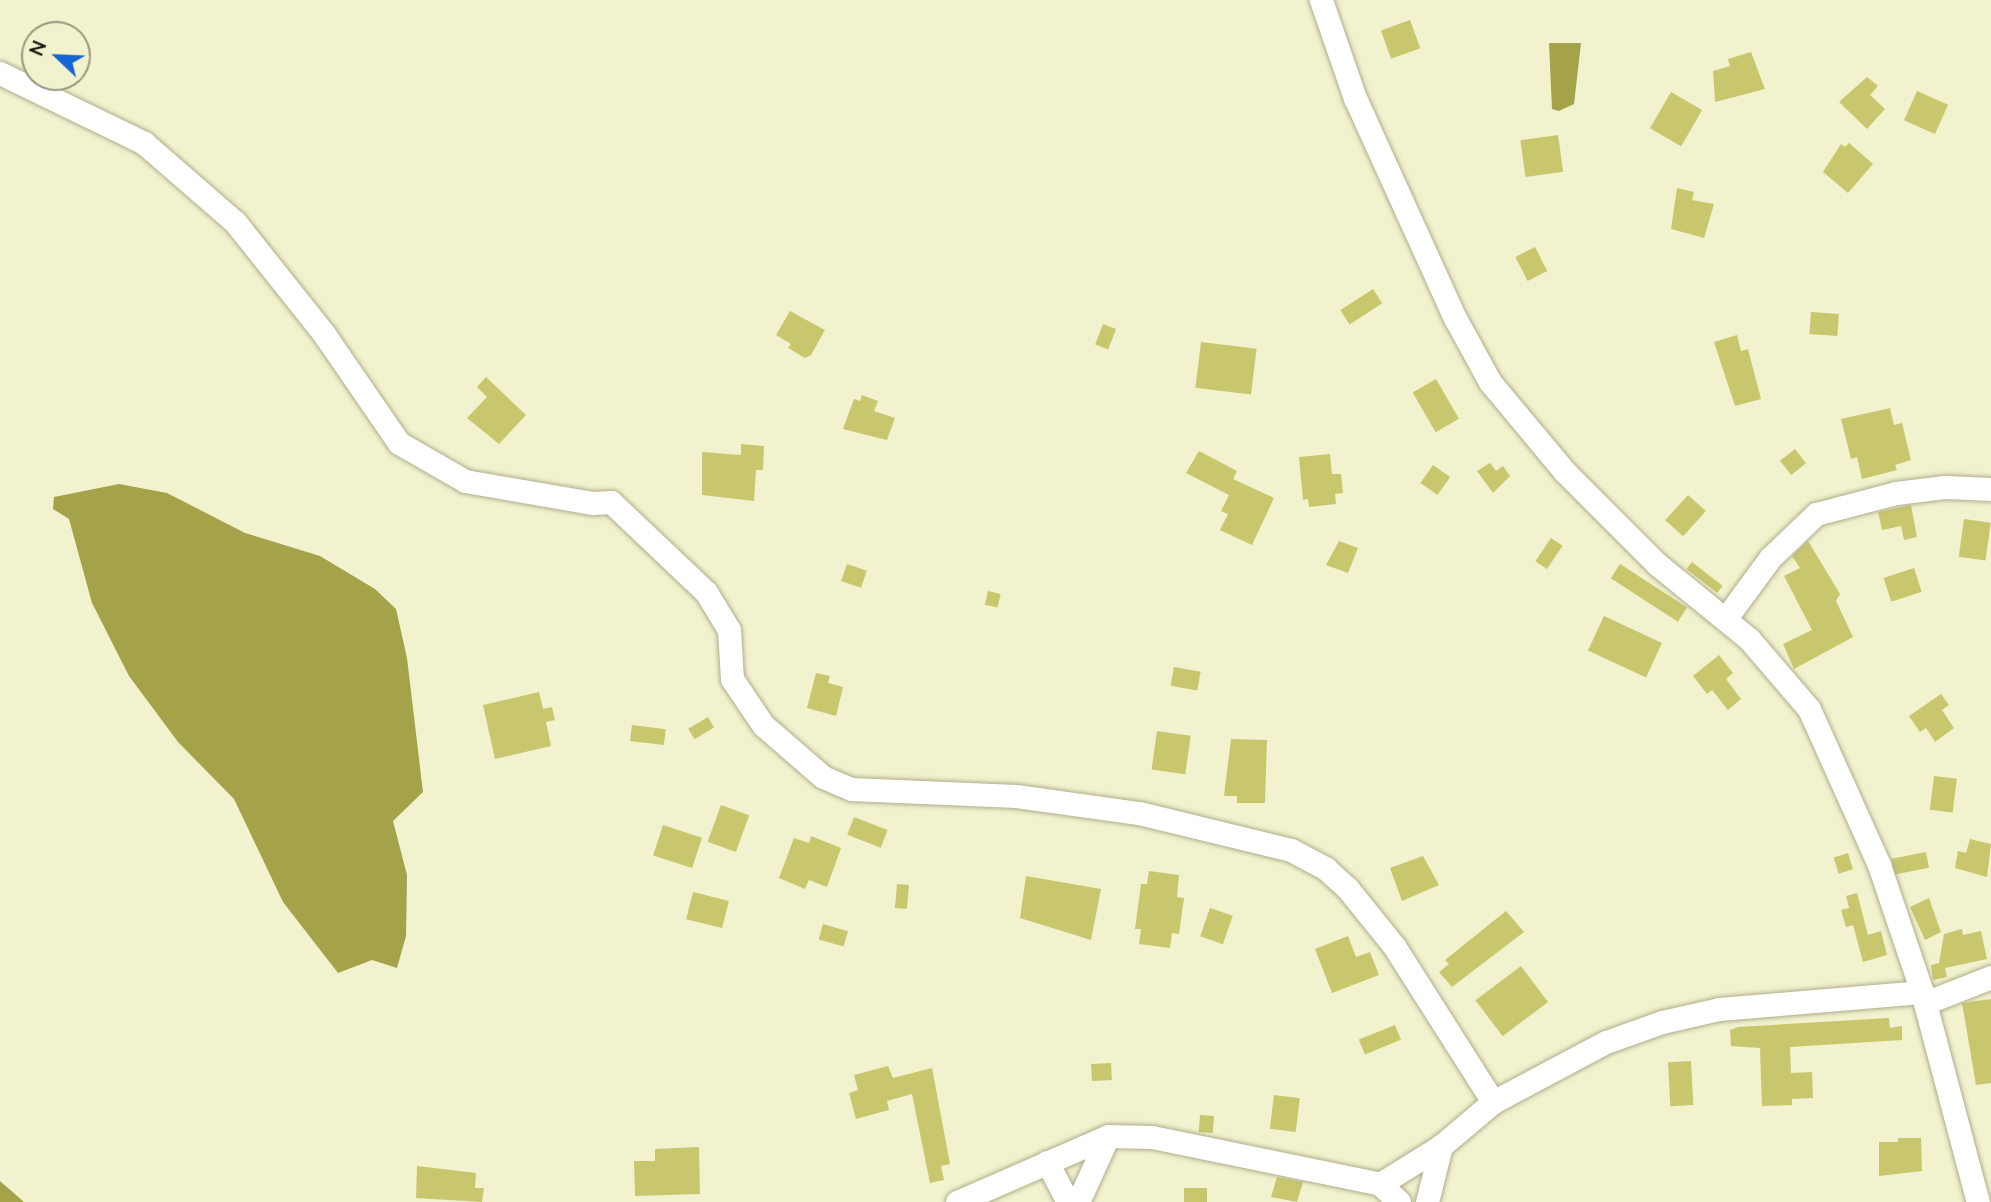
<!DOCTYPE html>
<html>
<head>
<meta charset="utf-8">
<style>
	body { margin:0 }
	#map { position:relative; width:1991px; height:1202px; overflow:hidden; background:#f2f2ce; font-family:"Nunito Sans",sans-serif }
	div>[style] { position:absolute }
	.water>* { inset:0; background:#a4a34a }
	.building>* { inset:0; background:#c8c76e; transform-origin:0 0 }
	.roads { filter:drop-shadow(0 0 2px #aeae8c) drop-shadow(0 0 2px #aeae8c) }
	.minor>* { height:23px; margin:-11.5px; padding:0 11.5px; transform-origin:11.5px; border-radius:11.5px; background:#fff }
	span { translate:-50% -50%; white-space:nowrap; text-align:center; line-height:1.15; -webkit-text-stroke:5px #f2f2ce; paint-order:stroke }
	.north { position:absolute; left:21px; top:21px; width:70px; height:70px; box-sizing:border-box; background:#f2f2ce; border:2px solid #98987e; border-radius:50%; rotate:293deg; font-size:19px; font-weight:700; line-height:28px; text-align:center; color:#111005 }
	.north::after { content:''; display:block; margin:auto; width:24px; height:32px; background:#1566d0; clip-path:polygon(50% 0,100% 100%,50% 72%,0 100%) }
</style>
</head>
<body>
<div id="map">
	<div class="water">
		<div style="clip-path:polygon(1549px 43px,1581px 43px,1574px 104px,1559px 111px,1552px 109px)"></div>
		<div style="clip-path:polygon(119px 484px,167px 493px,245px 533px,320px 556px,375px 589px,396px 609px,407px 658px,423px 792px,393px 821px,407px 875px,406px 936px,397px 968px,372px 960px,338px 973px,283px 902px,234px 799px,178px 742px,129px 676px,92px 603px,69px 519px,53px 509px,54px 497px)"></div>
		<div style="clip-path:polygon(0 1181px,24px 1202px,0 1202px)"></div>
	</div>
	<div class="building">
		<div style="left:1410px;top:20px;width:30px;height:31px;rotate:70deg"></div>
		<div style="clip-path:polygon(1751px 52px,1765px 89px,1715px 102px,1713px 71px,1730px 66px,1728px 59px)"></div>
		<div style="clip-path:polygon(1867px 77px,1878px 86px,1870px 95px,1885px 109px,1867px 129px,1839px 102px)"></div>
		<div style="left:1917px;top:91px;width:34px;height:32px;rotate:24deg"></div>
		<div style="left:1671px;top:92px;width:36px;height:42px;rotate:30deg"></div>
		<div style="left:1558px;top:135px;width:37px;height:38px;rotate:82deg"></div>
		<div style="clip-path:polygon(1849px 143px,1873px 164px,1848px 193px,1823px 172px,1841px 144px,1845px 147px)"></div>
		<div style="clip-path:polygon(1677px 188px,1694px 192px,1692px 200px,1714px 204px,1704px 238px,1671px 229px)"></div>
		<div style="left:1535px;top:247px;width:27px;height:22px;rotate:63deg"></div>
		<div style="left:1373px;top:289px;width:17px;height:39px;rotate:57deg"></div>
		<div style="clip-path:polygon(790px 311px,825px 330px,811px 355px,805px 358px,788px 348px,791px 344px,776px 335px)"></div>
		<div style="left:1811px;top:312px;width:28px;height:22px;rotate:4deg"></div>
		<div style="left:1103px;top:324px;width:14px;height:22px;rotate:21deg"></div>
		<div style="clip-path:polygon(1737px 335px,1741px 351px,1748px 349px,1761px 399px,1735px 406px,1714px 342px)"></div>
		<div style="left:1201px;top:342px;width:56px;height:46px;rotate:7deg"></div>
		<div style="clip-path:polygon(486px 377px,526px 415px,499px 444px,467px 418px,487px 397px,477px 387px)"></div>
		<div style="left:1436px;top:379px;width:46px;height:27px;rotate:60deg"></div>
		<div style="clip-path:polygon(862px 395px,878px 401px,874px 411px,895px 418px,887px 440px,843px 429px,854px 399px,860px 401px)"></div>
		<div style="clip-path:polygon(1890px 408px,1894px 425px,1902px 423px,1911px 460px,1895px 465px,1897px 470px,1862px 479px,1857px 457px,1851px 459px,1841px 419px)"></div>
		<div style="clip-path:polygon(741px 444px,764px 446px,763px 470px,756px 470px,754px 501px,702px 495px,702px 452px,741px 455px)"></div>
		<div style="left:1795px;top:449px;width:18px;height:19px;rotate:52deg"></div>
		<div style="clip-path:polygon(1199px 451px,1237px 471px,1233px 479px,1274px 498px,1252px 545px,1220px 530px,1228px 514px,1221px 511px,1229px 495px,1186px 473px)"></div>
		<div style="clip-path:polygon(1330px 454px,1332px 474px,1341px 474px,1343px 493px,1335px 494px,1336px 504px,1309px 507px,1308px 499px,1303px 500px,1299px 457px)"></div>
		<div style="clip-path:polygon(1490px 463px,1496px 471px,1503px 466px,1510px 476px,1493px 493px,1477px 471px)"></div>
		<div style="left:1433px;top:465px;width:21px;height:22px;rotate:35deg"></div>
		<div style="left:1688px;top:495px;width:24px;height:34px;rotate:42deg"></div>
		<div style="clip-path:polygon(1911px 505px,1917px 537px,1904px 540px,1901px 526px,1882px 530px,1878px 512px)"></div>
		<div style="left:1964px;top:519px;width:27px;height:38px;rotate:8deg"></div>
		<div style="left:1551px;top:538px;width:14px;height:28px;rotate:34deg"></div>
		<div style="clip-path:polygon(1339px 541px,1358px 548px,1348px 573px,1326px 565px)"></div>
		<div style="clip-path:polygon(1808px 541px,1840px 594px,1836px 601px,1853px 637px,1794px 669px,1783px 644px,1812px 630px,1784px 576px,1800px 568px,1792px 556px)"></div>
		<div style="left:1692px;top:562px;width:39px;height:9px;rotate:38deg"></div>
		<div style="left:847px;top:564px;width:21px;height:18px;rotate:19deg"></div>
		<div style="left:1620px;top:564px;width:80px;height:17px;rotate:33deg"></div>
		<div style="left:1914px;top:568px;width:25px;height:32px;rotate:72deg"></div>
		<div style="left:988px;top:591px;width:13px;height:14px;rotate:13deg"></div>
		<div style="left:1604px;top:616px;width:64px;height:38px;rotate:25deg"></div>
		<div style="clip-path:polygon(1719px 655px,1733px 673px,1726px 679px,1741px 699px,1728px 710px,1712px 690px,1707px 694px,1693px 676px)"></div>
		<div style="left:1174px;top:667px;width:27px;height:19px;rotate:10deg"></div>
		<div style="clip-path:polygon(816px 673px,830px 676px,828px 683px,843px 687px,836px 716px,807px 708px)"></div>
		<div style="clip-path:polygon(539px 692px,543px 709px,552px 707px,555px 720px,546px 722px,551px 746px,495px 759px,483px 705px)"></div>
		<div style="clip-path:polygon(1941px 694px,1949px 705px,1942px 710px,1954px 728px,1935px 742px,1926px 728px,1920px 732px,1909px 716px)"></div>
		<div style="left:708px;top:717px;width:12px;height:23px;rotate:59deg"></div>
		<div style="left:632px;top:725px;width:34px;height:16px;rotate:7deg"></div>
		<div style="left:1157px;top:731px;width:34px;height:39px;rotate:8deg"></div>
		<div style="clip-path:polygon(1231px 739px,1267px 740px,1265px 803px,1237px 803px,1237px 796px,1224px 796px)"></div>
		<div style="left:1934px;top:776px;width:23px;height:34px;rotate:7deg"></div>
		<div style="left:721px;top:805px;width:30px;height:39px;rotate:20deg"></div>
		<div style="left:854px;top:817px;width:36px;height:19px;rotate:21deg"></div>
		<div style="left:663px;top:825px;width:41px;height:32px;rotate:18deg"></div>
		<div style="clip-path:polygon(811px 836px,841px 848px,827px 887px,809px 880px,805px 889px,779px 878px,794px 838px,809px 843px)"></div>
		<div style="clip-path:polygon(1970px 839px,1991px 844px,1987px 877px,1955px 868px,1958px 851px,1966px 853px)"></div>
		<div style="left:1926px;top:852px;width:16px;height:35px;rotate:79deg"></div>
		<div style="left:1848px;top:853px;width:17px;height:15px;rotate:73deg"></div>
		<div style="clip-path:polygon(1423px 856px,1439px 885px,1402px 901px,1390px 868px)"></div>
		<div style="clip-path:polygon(1149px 871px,1179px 875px,1177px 897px,1184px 898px,1179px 934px,1172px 933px,1170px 948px,1139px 944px,1141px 929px,1135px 929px,1141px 884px,1147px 884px)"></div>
		<div style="clip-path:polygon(1026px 876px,1101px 889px,1091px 940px,1020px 918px)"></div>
		<div style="left:897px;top:884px;width:12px;height:24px;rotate:5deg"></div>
		<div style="left:693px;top:892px;width:37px;height:28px;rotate:14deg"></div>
		<div style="clip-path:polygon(1857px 893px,1868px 935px,1881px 931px,1887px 955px,1863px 962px,1853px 925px,1846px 927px,1841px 910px,1849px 908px,1846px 896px)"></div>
		<div style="clip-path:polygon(1929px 898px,1941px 932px,1925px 940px,1910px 907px)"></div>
		<div style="left:1210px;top:908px;width:24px;height:30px;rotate:19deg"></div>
		<div style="clip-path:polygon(1506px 911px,1524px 932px,1452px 987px,1439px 972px,1449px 964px,1445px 960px)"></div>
		<div style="left:823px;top:924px;width:26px;height:16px;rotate:16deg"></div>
		<div style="clip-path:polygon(1962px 929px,1963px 935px,1981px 931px,1987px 959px,1945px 968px,1947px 977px,1933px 980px,1931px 965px,1939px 963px,1944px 934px)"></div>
		<div style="clip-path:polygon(1348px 936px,1356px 957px,1370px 952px,1379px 975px,1332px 993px,1315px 949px)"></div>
		<div style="left:1521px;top:966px;width:45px;height:57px;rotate:53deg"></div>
		<div style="clip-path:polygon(1991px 999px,1991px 1083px,1976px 1085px,1962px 1003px)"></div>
		<div style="clip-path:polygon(1889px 1018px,1890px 1028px,1902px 1026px,1902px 1040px,1790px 1047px,1791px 1073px,1812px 1072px,1813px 1098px,1792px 1099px,1792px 1105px,1762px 1106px,1760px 1048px,1731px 1046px,1730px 1030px,1738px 1027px)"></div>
		<div style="left:1395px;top:1025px;width:16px;height:39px;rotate:68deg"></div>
		<div style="left:1691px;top:1061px;width:44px;height:23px;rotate:87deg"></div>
		<div style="left:1111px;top:1063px;width:17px;height:20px;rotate:87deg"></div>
		<div style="clip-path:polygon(888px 1066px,893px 1078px,932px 1068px,950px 1164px,941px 1166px,944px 1180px,930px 1183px,912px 1094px,887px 1101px,889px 1110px,856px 1119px,849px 1093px,858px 1090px,854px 1075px)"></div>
		<div style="left:1274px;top:1095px;width:26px;height:34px;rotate:7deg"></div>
		<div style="left:1200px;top:1115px;width:14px;height:17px;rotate:4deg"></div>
		<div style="clip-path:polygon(1898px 1138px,1921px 1138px,1922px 1171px,1879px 1176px,1879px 1142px,1898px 1142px)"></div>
		<div style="clip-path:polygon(699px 1147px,700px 1194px,635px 1196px,634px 1161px,655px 1161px,655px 1149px)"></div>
		<div style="clip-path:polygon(417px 1166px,476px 1173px,475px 1188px,484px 1188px,482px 1202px,416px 1198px)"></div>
		<div style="clip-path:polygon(1277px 1177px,1303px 1182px,1297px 1202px,1271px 1197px)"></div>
		<div style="left:1207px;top:1188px;width:14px;height:23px;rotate:90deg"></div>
	</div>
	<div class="roads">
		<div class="minor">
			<div style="left:1321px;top:0;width:104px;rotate:70.9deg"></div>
			<div style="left:1355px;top:98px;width:242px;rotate:65.6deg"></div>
			<div style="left:1455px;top:318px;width:73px;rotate:61.3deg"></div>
			<div style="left:1490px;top:382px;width:117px;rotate:50.2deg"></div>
			<div style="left:1565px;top:472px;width:130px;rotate:45deg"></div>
			<div style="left:1657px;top:564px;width:119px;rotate:39.2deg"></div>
			<div style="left:1749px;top:639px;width:92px;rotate:49.4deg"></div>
			<div style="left:1809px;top:709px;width:171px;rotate:65.8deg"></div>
			<div style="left:1879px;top:865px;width:134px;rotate:71.3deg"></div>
			<div style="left:1922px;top:992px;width:217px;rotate:75.1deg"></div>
			<div style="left:0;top:73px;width:160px;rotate:25.9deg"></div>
			<div style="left:144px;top:143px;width:121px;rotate:41deg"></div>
			<div style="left:235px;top:222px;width:143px;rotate:51.5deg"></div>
			<div style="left:324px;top:334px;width:132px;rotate:55.5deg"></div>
			<div style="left:399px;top:443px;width:76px;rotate:29.9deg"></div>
			<div style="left:465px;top:481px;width:130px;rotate:9.8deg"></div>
			<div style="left:593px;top:503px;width:18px;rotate:-3deg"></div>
			<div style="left:611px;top:502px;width:131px;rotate:43.5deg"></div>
			<div style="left:706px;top:592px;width:44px;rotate:58.8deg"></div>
			<div style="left:729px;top:630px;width:49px;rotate:86.5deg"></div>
			<div style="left:732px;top:679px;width:55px;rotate:56deg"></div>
			<div style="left:763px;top:725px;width:79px;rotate:40.9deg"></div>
			<div style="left:823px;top:777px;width:30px;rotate:23deg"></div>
			<div style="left:851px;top:789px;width:165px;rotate:2.4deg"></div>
			<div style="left:1016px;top:796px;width:124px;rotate:7.9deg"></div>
			<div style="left:1139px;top:813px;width:156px;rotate:13.7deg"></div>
			<div style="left:1291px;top:850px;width:40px;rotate:28deg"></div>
			<div style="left:1326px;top:869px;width:30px;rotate:42deg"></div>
			<div style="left:1348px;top:889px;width:73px;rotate:51.1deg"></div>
			<div style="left:1394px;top:946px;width:185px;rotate:57.6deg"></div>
			<div style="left:1726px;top:618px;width:74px;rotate:-53.7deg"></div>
			<div style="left:1770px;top:558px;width:64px;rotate:-43.7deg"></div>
			<div style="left:1816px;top:514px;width:83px;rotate:-14.7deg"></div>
			<div style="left:1896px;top:493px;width:49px;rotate:-7deg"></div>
			<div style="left:1945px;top:487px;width:46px;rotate:2.5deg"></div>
			<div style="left:1925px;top:1003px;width:71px;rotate:-21.5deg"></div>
			<div style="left:1047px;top:1162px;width:45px;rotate:62.3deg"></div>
			<div style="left:1380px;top:1184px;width:72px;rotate:-31.9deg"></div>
			<div style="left:1441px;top:1146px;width:68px;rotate:-40.2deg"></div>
			<div style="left:1493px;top:1102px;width:128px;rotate:-28deg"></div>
			<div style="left:1606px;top:1042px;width:59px;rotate:-19.7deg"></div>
			<div style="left:1662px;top:1022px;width:58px;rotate:-12.8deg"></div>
			<div style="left:1719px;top:1009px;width:204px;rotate:-4.8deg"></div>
			<div style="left:957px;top:1202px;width:165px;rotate:-23.6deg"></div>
			<div style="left:1108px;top:1136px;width:44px;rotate:1.3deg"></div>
			<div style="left:1152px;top:1137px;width:233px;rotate:11.6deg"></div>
			<div style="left:1380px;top:1184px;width:26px;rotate:43deg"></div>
			<div style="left:1078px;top:1202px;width:72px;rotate:-65.6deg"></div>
			<div style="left:1427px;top:1202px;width:58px;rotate:-76deg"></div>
		</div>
	</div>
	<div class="north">N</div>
</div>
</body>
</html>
